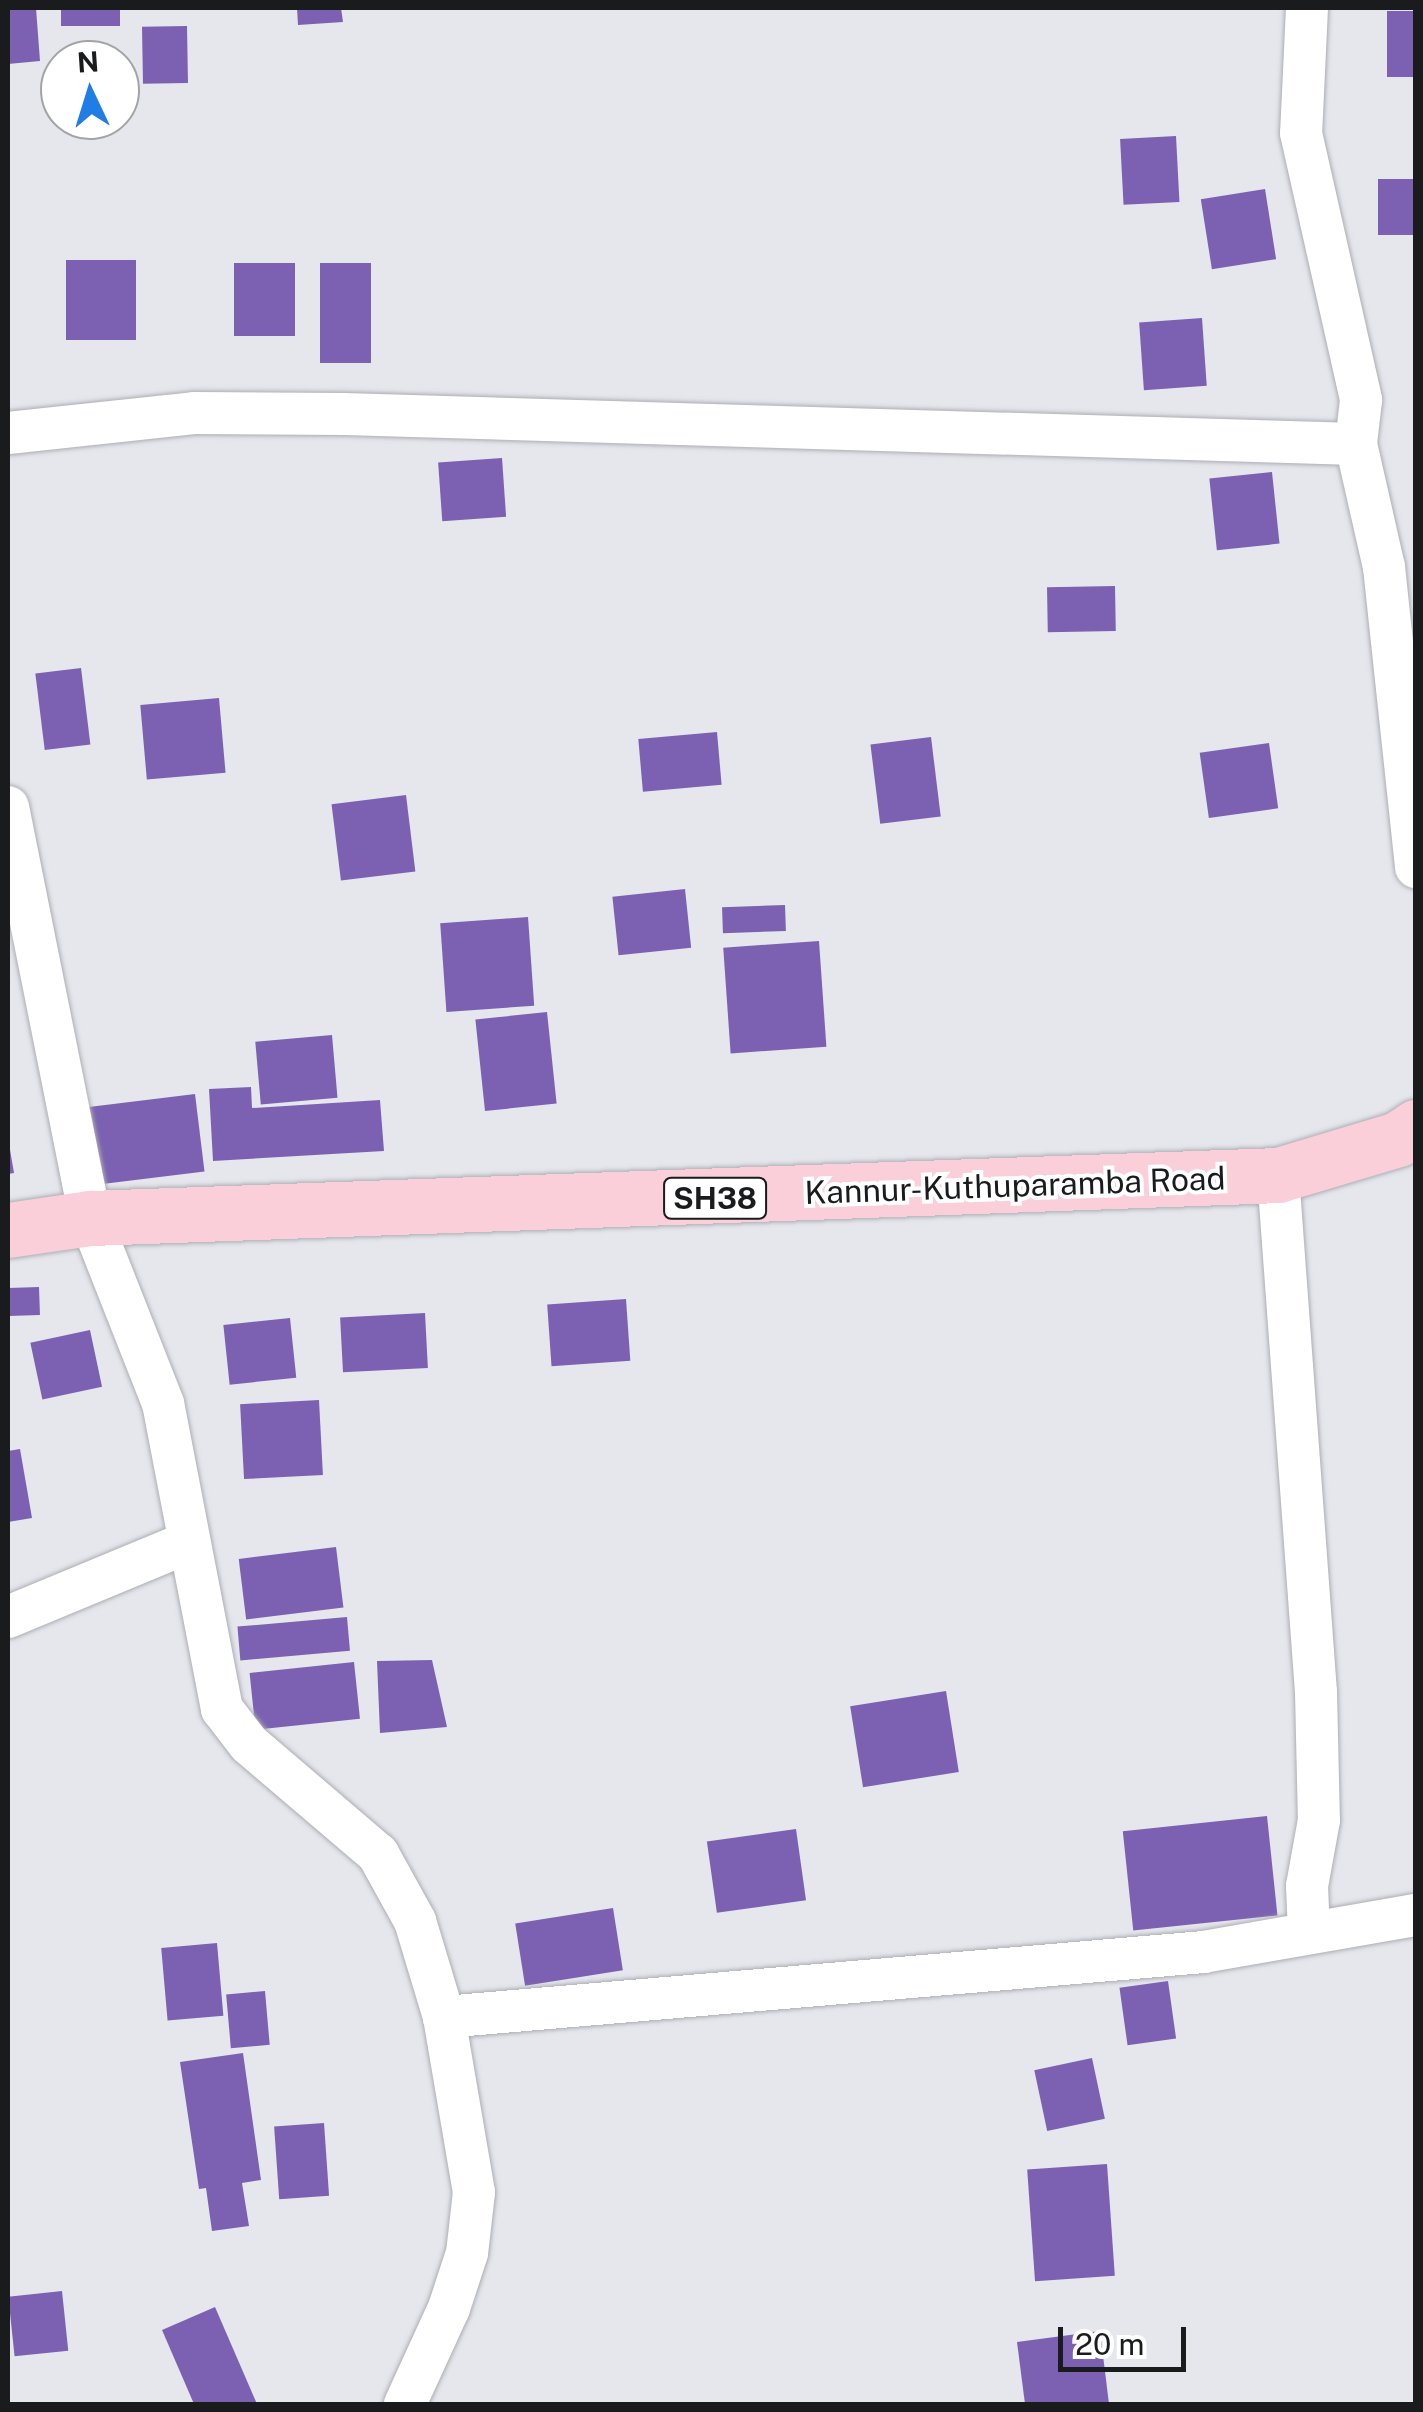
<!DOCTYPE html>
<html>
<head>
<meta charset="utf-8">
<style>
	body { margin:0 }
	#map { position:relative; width:1423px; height:2412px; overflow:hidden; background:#e5e7ed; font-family:"Public Sans",sans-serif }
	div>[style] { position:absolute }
	.building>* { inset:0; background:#7c61b2; transform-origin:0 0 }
	.roads { filter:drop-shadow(0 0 2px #acaeb3) drop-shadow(0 0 2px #acaeb3) }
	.minor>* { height:42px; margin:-21px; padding:0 21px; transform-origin:21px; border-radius:21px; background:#fff }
	.primary>* { height:55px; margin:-27.5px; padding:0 27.5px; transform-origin:27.5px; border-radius:27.5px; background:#facfda }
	span { translate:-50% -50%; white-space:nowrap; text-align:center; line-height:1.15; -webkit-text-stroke:8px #fff; paint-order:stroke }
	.shield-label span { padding:2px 8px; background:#fff; border:2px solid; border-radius:8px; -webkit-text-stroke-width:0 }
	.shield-label { font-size:30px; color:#1a1b1d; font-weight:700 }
	.street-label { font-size:32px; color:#1a1b1d }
	.frame { position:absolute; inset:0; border:10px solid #1a1b1d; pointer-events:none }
	.north { position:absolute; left:40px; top:40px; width:100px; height:100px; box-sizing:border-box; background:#fff; border:2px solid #a3a4a5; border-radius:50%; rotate:356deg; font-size:28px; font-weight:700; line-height:40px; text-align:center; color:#1a1b1d }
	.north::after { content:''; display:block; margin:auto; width:35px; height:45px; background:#207de6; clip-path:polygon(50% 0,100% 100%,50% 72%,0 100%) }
	.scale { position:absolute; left:1058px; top:2327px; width:128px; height:45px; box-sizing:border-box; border:5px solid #1a1b1d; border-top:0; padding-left:12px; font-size:30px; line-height:35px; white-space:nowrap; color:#1a1b1d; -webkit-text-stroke:8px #fff; paint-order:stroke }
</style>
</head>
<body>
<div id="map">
	<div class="building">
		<div style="clip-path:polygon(8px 8px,36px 8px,40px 61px,8px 64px)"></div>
		<div style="left:61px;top:8px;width:59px;height:18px"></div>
		<div style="clip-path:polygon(297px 8px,341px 8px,343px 22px,298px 25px)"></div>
		<div style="left:1387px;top:11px;width:29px;height:66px"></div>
		<div style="left:187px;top:26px;width:57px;height:45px;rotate:89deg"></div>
		<div style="left:1176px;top:136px;width:66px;height:56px;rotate:87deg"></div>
		<div style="left:1416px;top:179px;width:56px;height:38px;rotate:90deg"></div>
		<div style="left:1265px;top:189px;width:71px;height:65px;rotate:81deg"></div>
		<div style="left:66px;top:260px;width:70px;height:80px"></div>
		<div style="left:234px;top:263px;width:61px;height:73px"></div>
		<div style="left:371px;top:263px;width:100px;height:51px;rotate:90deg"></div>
		<div style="left:1202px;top:318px;width:68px;height:63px;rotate:86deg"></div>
		<div style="left:502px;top:458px;width:59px;height:64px;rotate:86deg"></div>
		<div style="left:1272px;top:472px;width:72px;height:63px;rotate:84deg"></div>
		<div style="left:1115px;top:586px;width:45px;height:68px;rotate:89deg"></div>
		<div style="left:81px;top:668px;width:77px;height:46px;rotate:83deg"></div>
		<div style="left:219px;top:698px;width:75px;height:79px;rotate:85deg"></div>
		<div style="left:717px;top:732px;width:53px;height:79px;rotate:85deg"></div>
		<div style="left:931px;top:737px;width:80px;height:61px;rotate:83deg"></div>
		<div style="left:1269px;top:743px;width:66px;height:70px;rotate:82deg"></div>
		<div style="left:406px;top:795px;width:77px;height:75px;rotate:83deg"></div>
		<div style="left:685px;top:889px;width:59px;height:73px;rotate:84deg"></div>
		<div style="left:785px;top:905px;width:26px;height:63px;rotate:88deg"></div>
		<div style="left:528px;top:917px;width:89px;height:88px;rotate:86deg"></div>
		<div style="left:819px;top:941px;width:106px;height:96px;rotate:86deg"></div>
		<div style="left:547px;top:1012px;width:92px;height:72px;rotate:84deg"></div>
		<div style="left:332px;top:1035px;width:63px;height:77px;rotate:85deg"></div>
		<div style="clip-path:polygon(251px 1087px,252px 1108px,380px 1100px,384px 1151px,213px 1161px,209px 1089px)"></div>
		<div style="left:195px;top:1094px;width:78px;height:111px;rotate:83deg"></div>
		<div style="clip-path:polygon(8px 1138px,14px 1173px,8px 1174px)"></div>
		<div style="left:39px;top:1287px;width:28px;height:31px;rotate:88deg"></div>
		<div style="left:626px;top:1299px;width:62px;height:79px;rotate:86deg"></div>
		<div style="left:425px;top:1313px;width:55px;height:85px;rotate:87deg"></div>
		<div style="left:290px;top:1318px;width:60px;height:67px;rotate:84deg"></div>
		<div style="left:90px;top:1330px;width:58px;height:61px;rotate:78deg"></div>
		<div style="left:319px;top:1400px;width:75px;height:79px;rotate:87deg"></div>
		<div style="clip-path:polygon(20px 1449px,32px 1518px,8px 1522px,8px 1451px)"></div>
		<div style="left:336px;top:1547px;width:61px;height:98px;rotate:83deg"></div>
		<div style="left:347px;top:1617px;width:34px;height:110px;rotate:85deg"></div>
		<div style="clip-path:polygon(432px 1660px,447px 1727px,380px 1733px,377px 1661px)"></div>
		<div style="left:354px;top:1662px;width:57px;height:105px;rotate:84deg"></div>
		<div style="left:946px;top:1691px;width:82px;height:97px;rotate:81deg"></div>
		<div style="left:1267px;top:1816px;width:100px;height:145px;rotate:84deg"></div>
		<div style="left:796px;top:1829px;width:72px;height:90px;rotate:82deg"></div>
		<div style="left:613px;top:1908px;width:63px;height:99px;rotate:81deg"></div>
		<div style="left:217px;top:1943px;width:73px;height:56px;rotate:85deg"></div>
		<div style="left:1168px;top:1981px;width:58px;height:49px;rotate:82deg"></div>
		<div style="left:265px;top:1991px;width:54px;height:39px;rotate:85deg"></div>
		<div style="clip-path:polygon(243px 2053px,261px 2180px,242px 2183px,249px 2226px,212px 2231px,206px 2188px,199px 2189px,180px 2062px)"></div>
		<div style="left:1092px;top:2058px;width:62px;height:59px;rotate:78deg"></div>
		<div style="left:324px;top:2123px;width:73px;height:50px;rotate:86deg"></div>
		<div style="left:1107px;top:2164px;width:112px;height:80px;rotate:86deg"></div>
		<div style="left:62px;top:2291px;width:60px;height:54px;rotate:84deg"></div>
		<div style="clip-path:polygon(215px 2307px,257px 2404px,194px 2404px,162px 2330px)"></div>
		<div style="clip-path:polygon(1100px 2331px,1109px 2404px,1025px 2404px,1017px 2342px)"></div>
	</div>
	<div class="roads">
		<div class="minor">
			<div style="left:1307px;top:8px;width:125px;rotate:92.7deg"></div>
			<div style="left:1301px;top:133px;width:274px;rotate:77.3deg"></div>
			<div style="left:1361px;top:400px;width:44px;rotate:96.5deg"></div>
			<div style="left:1356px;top:444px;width:126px;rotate:77.2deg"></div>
			<div style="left:1384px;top:567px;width:302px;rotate:83.9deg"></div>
			<div style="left:8px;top:433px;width:187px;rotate:-6.1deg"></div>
			<div style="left:194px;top:413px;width:150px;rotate:0.4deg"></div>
			<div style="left:344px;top:414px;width:1012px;rotate:1.7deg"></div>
			<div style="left:8px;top:807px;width:419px;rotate:78.7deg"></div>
			<div style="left:90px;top:1218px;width:199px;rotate:68.5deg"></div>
			<div style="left:163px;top:1403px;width:312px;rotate:79.1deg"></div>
			<div style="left:222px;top:1709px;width:44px;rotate:52.4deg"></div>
			<div style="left:249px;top:1744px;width:170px;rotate:40.5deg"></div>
			<div style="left:378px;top:1854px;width:77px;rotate:61.1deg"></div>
			<div style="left:415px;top:1921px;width:100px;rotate:73.2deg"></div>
			<div style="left:444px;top:2017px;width:178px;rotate:80.3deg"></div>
			<div style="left:474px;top:2192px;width:61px;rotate:96.5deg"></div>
			<div style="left:467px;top:2253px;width:58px;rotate:108.1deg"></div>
			<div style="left:449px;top:2308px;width:106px;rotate:114.6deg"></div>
			<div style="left:1278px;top:1175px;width:518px;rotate:85.8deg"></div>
			<div style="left:1316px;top:1692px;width:128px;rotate:88.7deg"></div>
			<div style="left:1319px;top:1820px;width:67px;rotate:100.3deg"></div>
			<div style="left:1307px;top:1886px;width:47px;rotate:87.6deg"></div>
			<div style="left:8px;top:1617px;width:196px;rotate:-22.5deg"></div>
			<div style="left:444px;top:2017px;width:762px;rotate:-4.89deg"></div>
			<div style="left:1203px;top:1952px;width:216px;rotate:-9.9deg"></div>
		</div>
		<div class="primary">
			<div style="left:8px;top:1230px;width:83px;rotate:-8.3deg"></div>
			<div style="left:90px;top:1218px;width:1189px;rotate:-2.07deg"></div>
			<div style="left:1278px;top:1175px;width:125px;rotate:-16.7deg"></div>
			<div style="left:1398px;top:1139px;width:22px;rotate:-34deg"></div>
		</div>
	</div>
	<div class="shield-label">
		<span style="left:715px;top:1198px">SH38</span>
	</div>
	<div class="street-label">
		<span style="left:1015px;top:1186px;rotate:-2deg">Kannur-Kuthuparamba Road</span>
	</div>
	<div class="frame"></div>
	<div class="north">N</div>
	<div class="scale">20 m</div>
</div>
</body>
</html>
